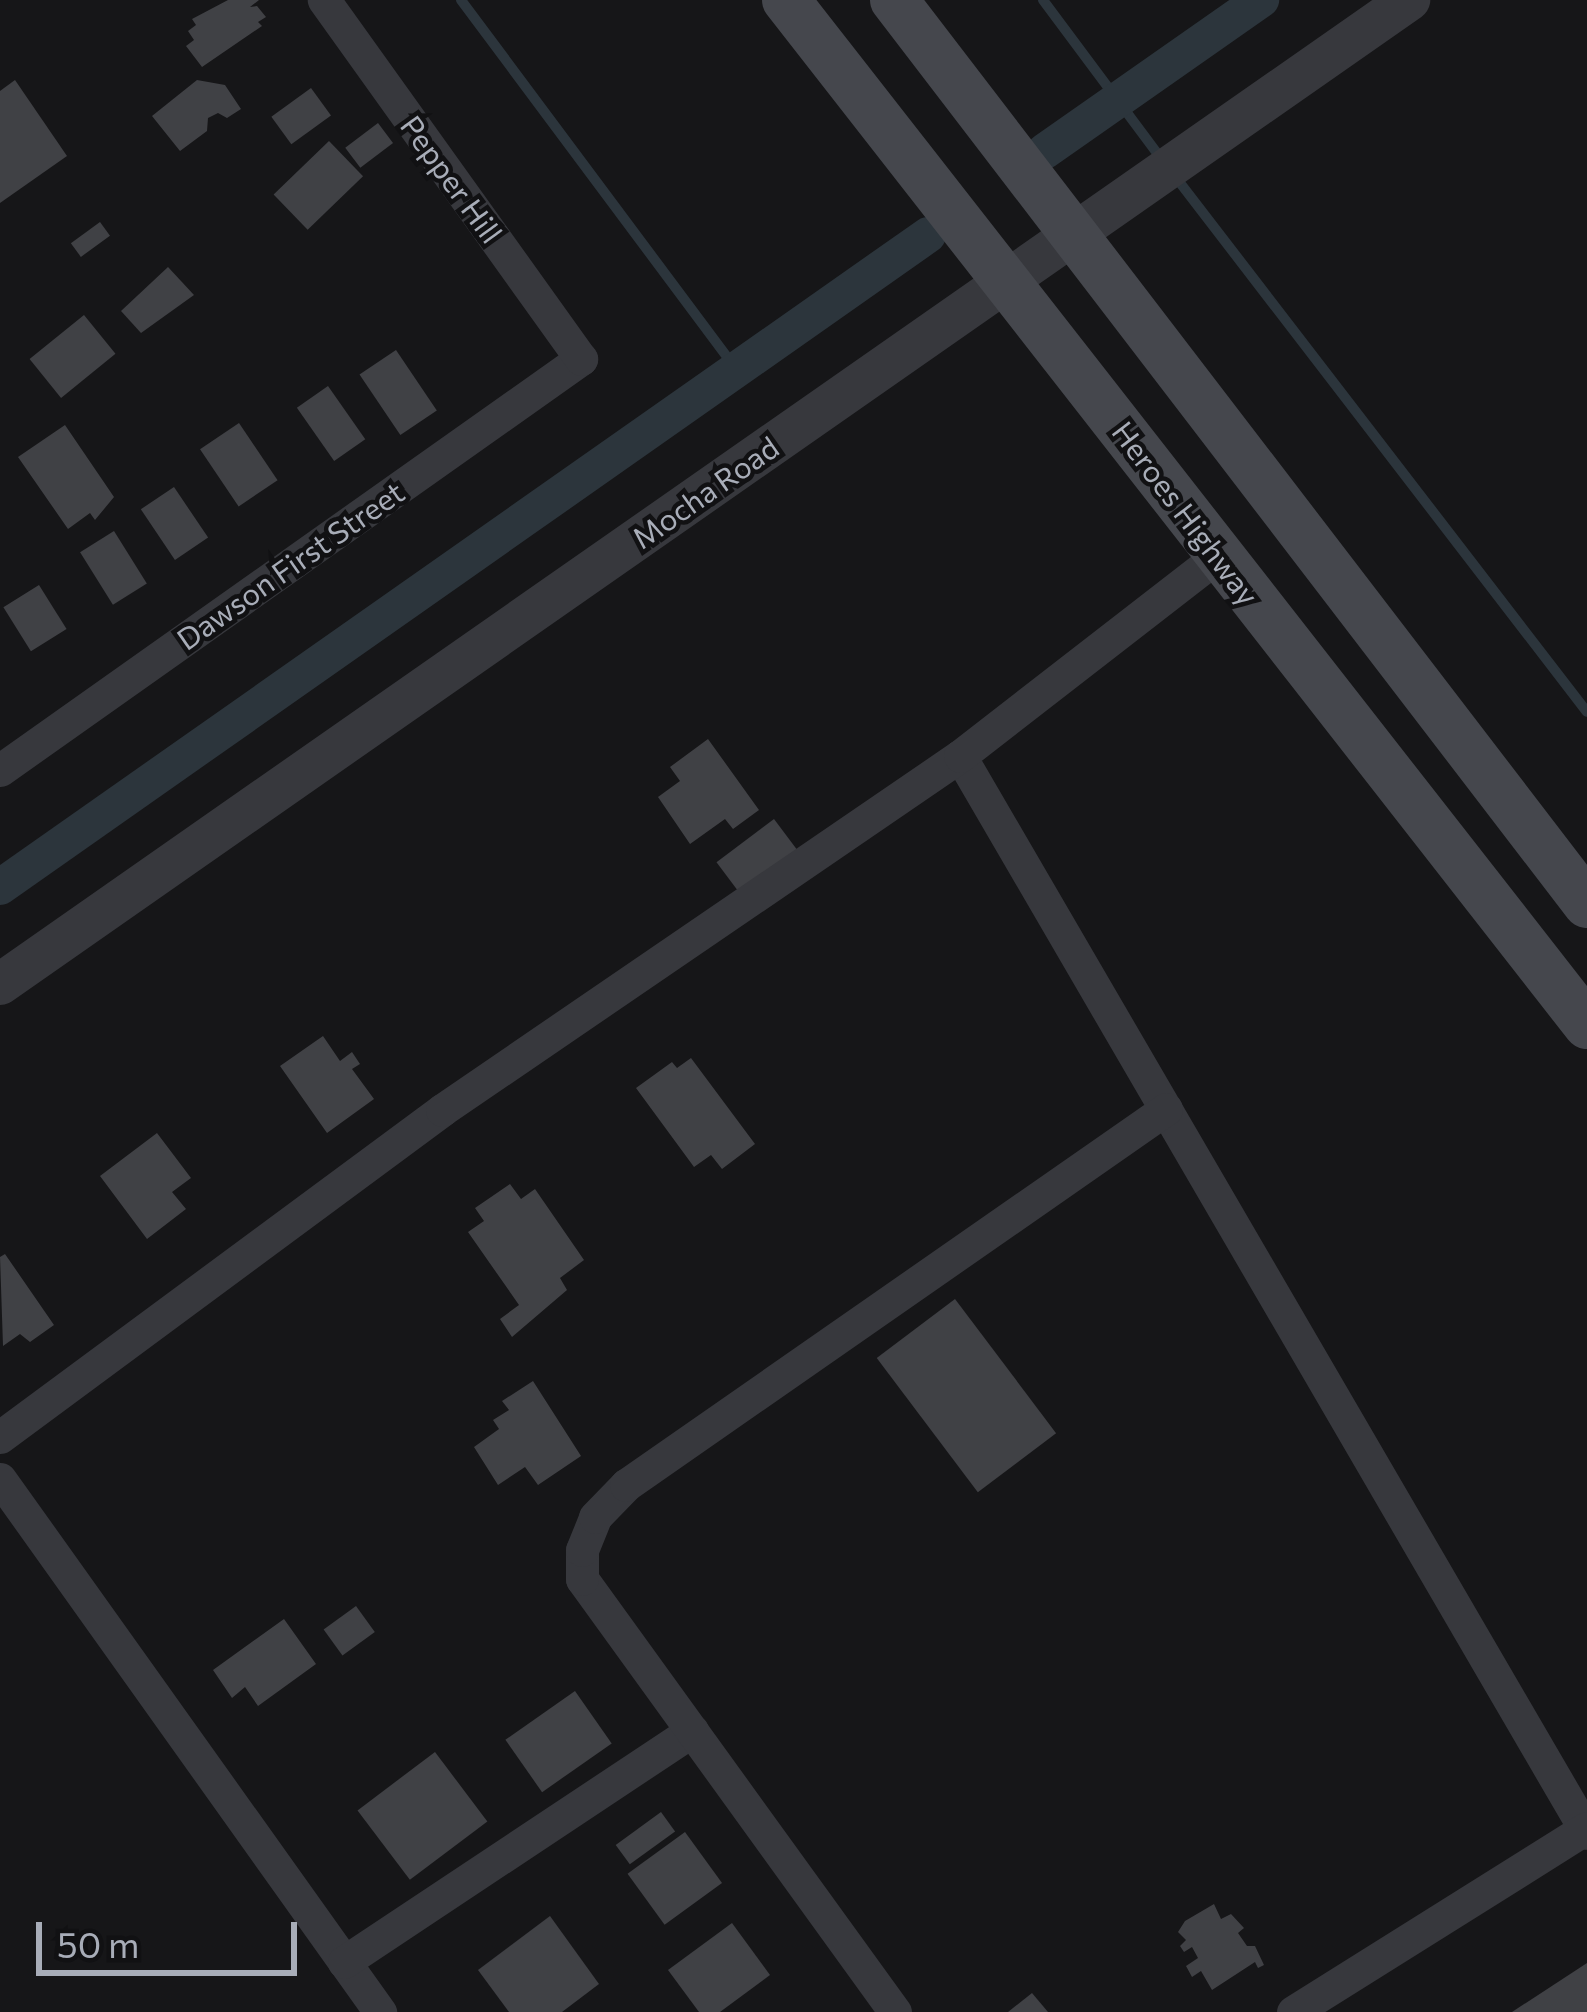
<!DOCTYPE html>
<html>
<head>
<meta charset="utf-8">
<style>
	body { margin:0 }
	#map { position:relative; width:1587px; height:2012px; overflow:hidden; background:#161618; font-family:Commissioner,sans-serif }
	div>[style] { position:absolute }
	.stream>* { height:10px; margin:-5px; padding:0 5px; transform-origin:5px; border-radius:5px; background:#2c353c }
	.canal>* { height:36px; margin:-18px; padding:0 18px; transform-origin:18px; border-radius:18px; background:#2c353c }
	.building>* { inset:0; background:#404145; transform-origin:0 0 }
	.minor>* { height:33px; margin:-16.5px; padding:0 16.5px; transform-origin:16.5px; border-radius:16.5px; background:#37383d }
	.tertiary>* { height:42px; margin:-21px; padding:0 21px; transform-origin:21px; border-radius:21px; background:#37383d }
	.secondary>* { height:48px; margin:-24px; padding:0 24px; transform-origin:24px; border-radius:24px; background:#45474d }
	span { translate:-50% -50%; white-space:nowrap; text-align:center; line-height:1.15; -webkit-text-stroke:9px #111113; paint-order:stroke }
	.street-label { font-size:30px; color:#a8adb8 }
	.scale { position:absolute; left:36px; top:1922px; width:261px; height:54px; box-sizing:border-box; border:6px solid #a8adb8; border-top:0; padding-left:15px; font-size:36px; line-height:42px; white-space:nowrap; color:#a8adb8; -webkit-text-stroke:9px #111113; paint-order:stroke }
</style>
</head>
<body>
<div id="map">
	<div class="stream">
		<div style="left:461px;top:0;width:460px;rotate:53.3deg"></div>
		<div style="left:1043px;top:0;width:201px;rotate:53.3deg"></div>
		<div style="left:1174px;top:175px;width:677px;rotate:52.44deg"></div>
	</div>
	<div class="canal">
		<div style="left:1045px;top:151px;width:264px;rotate:-35deg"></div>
		<div style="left:0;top:887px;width:1134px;rotate:-35.09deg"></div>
	</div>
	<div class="building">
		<div style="clip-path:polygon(228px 0,259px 0,250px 7px,257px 6px,266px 17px,258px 22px,262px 26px,202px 67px,186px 46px,194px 40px,188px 31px,196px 25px,192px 19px)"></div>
		<div style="clip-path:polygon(15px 80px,67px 156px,0 203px,0 91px)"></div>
		<div style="clip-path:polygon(197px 80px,225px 85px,241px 109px,227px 118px,218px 113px,208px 118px,207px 131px,180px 151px,152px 116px)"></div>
		<div style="left:311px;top:88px;width:34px;height:49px;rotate:54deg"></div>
		<div style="left:378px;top:123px;width:25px;height:41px;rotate:53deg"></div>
		<div style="left:329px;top:141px;width:49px;height:77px;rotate:46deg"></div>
		<div style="left:100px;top:222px;width:17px;height:36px;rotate:54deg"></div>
		<div style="clip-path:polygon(168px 267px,194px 295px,141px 333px,121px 311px)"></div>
		<div style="left:84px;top:315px;width:50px;height:70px;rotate:51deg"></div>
		<div style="left:396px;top:350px;width:73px;height:44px;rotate:56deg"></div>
		<div style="left:328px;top:386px;width:65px;height:38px;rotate:55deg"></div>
		<div style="left:239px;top:423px;width:69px;height:47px;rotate:56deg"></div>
		<div style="clip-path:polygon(65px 425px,114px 497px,95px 520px,90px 513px,68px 529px,18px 457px)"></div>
		<div style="left:174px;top:487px;width:61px;height:40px;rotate:56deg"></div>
		<div style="left:114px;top:531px;width:62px;height:40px;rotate:58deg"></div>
		<div style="left:39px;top:585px;width:52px;height:42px;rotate:58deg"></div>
		<div style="clip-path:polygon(708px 739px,759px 810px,733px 829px,725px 819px,690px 844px,658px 797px,680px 781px,670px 767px)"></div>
		<div style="left:774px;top:819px;width:44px;height:72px;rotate:53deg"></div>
		<div style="clip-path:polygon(323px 1036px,340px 1061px,352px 1052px,360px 1064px,352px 1069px,374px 1099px,327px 1133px,280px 1066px)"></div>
		<div style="clip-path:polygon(691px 1058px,755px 1144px,722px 1169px,711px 1155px,694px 1167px,636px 1088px,672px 1062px,677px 1068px)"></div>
		<div style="clip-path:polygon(157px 1133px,191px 1178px,172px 1192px,186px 1209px,147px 1239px,100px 1176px)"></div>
		<div style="clip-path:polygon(510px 1184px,521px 1199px,535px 1189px,584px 1260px,560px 1278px,567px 1290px,512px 1337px,500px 1319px,519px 1305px,468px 1232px,484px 1221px,475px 1208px)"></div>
		<div style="clip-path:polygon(5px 1254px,54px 1325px,30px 1342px,20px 1334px,3px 1346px,0 1257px)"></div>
		<div style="left:955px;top:1299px;width:168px;height:98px;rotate:53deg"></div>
		<div style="clip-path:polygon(533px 1381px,581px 1456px,538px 1485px,525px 1467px,498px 1485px,474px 1447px,499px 1429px,493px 1420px,509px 1410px,502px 1401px)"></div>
		<div style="left:356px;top:1606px;width:32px;height:40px;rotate:54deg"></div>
		<div style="clip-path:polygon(284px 1619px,316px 1664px,258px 1706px,245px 1687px,232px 1698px,213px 1670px)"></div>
		<div style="left:575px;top:1691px;width:64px;height:85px;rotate:55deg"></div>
		<div style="left:435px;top:1752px;width:87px;height:97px;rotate:53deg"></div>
		<div style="left:661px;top:1812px;width:24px;height:56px;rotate:54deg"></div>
		<div style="left:685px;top:1832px;width:63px;height:71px;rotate:54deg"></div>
		<div style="clip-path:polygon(1214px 1904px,1221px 1919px,1231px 1914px,1244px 1928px,1238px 1933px,1247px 1946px,1255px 1946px,1264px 1965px,1258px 1968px,1255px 1962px,1212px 1990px,1201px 1971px,1192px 1977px,1186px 1966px,1198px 1958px,1192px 1947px,1184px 1952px,1180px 1946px,1186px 1940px,1178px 1932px,1185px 1921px)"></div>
		<div style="clip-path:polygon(550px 1916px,599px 1984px,562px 2012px,509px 2012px,478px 1970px)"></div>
		<div style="clip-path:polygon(732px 1923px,770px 1975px,720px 2012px,699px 2012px,668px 1970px)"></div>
		<div style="clip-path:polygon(1587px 1963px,1587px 2012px,1512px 2012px)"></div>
		<div style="clip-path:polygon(1032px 1993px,1048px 2012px,1008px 2012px)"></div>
	</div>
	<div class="minor">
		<div style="left:960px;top:756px;width:1246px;rotate:59.79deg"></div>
		<div style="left:0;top:770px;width:712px;rotate:-35.28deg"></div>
		<div style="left:581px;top:359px;width:442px;rotate:-125.6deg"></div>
		<div style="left:0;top:1437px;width:550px;rotate:-36.49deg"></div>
		<div style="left:442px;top:1110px;width:627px;rotate:-34.35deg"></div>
		<div style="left:960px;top:756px;width:328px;rotate:-37.8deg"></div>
		<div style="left:0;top:1479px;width:655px;rotate:54.51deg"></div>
		<div style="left:344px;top:1962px;width:418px;rotate:-33.6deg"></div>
		<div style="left:895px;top:2012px;width:534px;rotate:-125.86deg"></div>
		<div style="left:582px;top:1579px;width:29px;rotate:-90deg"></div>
		<div style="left:582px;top:1550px;width:35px;rotate:-68deg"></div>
		<div style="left:595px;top:1517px;width:45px;rotate:-45.9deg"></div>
		<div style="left:626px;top:1485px;width:658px;rotate:-34.85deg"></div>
		<div style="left:1293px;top:2012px;width:345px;rotate:-32.1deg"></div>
	</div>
	<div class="tertiary">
		<div style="left:0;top:984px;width:1719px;rotate:-34.93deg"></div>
	</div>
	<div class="secondary">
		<div style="left:786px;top:0;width:1301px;rotate:51.99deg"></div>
		<div style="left:894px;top:0;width:1139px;rotate:52.53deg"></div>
	</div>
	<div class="street-label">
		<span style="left:452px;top:179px;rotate:54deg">Pepper Hill</span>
		<span style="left:705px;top:492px;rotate:-35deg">Mocha Road</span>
		<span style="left:1186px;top:513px;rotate:53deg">Heroes Highway</span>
		<span style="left:290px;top:565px;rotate:-35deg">Dawson First Street</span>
	</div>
	<div class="scale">50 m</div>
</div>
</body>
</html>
